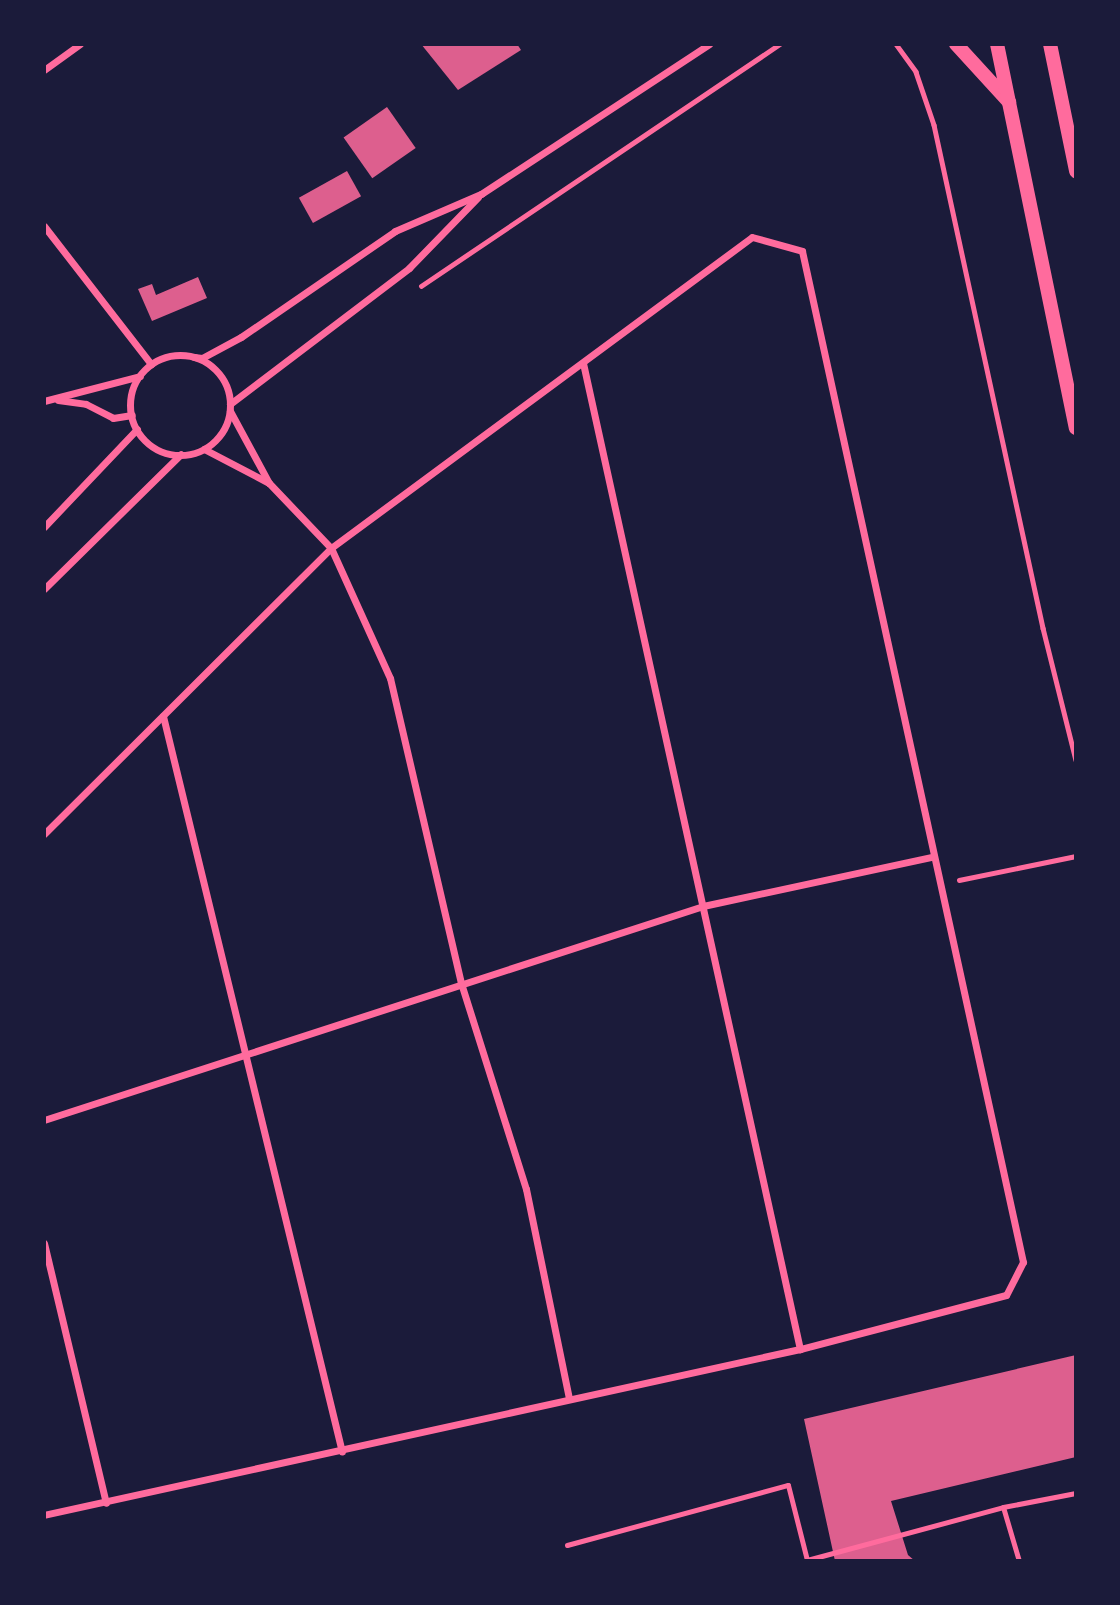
<!DOCTYPE html>
<html>
<head>
<meta charset="utf-8">
<style>
	body { margin:0 }
	#map { position:relative; width:1120px; height:1605px; overflow:hidden; background:#1b1b3a; font-family:Poppins,sans-serif }
	div>[style] { position:absolute }
	.building>* { inset:0; background:#dd5f8e; transform-origin:0 0 }
	.path>* { height:4.5px; margin:-2.25px; padding:0 2.25px; transform-origin:2.25px; border-radius:2.25px; background:#ff6b9d }
	.service>* { height:5px; margin:-2.5px; padding:0 2.5px; transform-origin:2.5px; border-radius:2.5px; background:#ff6b9d }
	.minor>* { height:7px; margin:-3.5px; padding:0 3.5px; transform-origin:3.5px; border-radius:3.5px; background:#ff6b9d }
	.minor>.ring { margin:-3.5px; padding:0; box-sizing:content-box; background:none; border:7px solid #ff6b9d; border-radius:50% }
	.secondary>* { height:14px; margin:-7px; padding:0 7px; transform-origin:7px; border-radius:7px; background:#ff6b9d }
	span { translate:-50% -50%; white-space:nowrap; text-align:center; line-height:1.15; -webkit-text-stroke:5px #1b1b3a; paint-order:stroke }
	.frame { position:absolute; inset:0; border:46px solid #1b1b3a; pointer-events:none }
</style>
</head>
<body>
<div id="map">
	<div class="building">
		<div style="clip-path:polygon(421px 44px,517px 44px,521px 50px,458px 90px)"></div>
		<div style="left:387px;top:107px;width:50px;height:53px;rotate:55deg"></div>
		<div style="left:347px;top:171px;width:29px;height:55px;rotate:61deg"></div>
		<div style="clip-path:polygon(198px 277px,207px 298px,152px 321px,138px 289px,152px 284px,156px 295px)"></div>
		<div style="clip-path:polygon(1076px 1355px,1076px 1457px,891px 1501px,908px 1555px,915px 1561px,835px 1561px,804px 1419px)"></div>
	</div>
	<div class="path">
		<div style="left:896px;top:44px;width:34px;rotate:54deg"></div>
		<div style="left:916px;top:72px;width:56px;rotate:71.2deg"></div>
		<div style="left:934px;top:125px;width:515px;rotate:77.77deg"></div>
		<div style="left:1043px;top:628px;width:136px;rotate:76deg"></div>
		<div style="left:421px;top:286px;width:433px;rotate:-34deg"></div>
		<div style="left:959px;top:880px;width:119px;rotate:-11.6deg"></div>
	</div>
	<div class="service">
		<div style="left:567px;top:1545px;width:229px;rotate:-15.2deg"></div>
		<div style="left:788px;top:1485px;width:77px;rotate:75.8deg"></div>
		<div style="left:807px;top:1560px;width:203px;rotate:-15.1deg"></div>
		<div style="left:1019px;top:1561px;width:56px;rotate:-106.5deg"></div>
		<div style="left:1003px;top:1507px;width:74px;rotate:-10.9deg"></div>
	</div>
	<div class="minor">
		<div style="left:44px;top:70px;width:44px;rotate:-35.8deg"></div>
		<div style="left:44px;top:226px;width:175px;rotate:52.2deg"></div>
		<div class="ring" style="left:130px;top:355px;width:93px;height:93px"></div>
		<div style="left:194px;top:357px;width:8px;rotate:7deg"></div>
		<div style="left:202px;top:358px;width:44px;rotate:-28.3deg"></div>
		<div style="left:241px;top:337px;width:187px;rotate:-34.5deg"></div>
		<div style="left:395px;top:231px;width:94px;rotate:-23.3deg"></div>
		<div style="left:481px;top:194px;width:273px;rotate:-33.3deg"></div>
		<div style="left:583px;top:363px;width:1010px;rotate:77.59deg"></div>
		<div style="left:58px;top:400px;width:28px;rotate:8deg"></div>
		<div style="left:86px;top:404px;width:30px;rotate:27deg"></div>
		<div style="left:113px;top:418px;width:19px;rotate:-9deg"></div>
		<div style="left:44px;top:401px;width:99px;rotate:-14.6deg"></div>
		<div style="left:230px;top:404px;width:225px;rotate:-37.2deg"></div>
		<div style="left:409px;top:268px;width:99px;rotate:-45.8deg"></div>
		<div style="left:230px;top:411px;width:82px;rotate:61.6deg"></div>
		<div style="left:269px;top:483px;width:90px;rotate:46.4deg"></div>
		<div style="left:331px;top:548px;width:143px;rotate:65.6deg"></div>
		<div style="left:390px;top:678px;width:313px;rotate:76.9deg"></div>
		<div style="left:461px;top:983px;width:216px;rotate:72.5deg"></div>
		<div style="left:526px;top:1189px;width:213px;rotate:78.4deg"></div>
		<div style="left:204px;top:449px;width:73px;rotate:27.6deg"></div>
		<div style="left:44px;top:527px;width:135px;rotate:-46.5deg"></div>
		<div style="left:44px;top:589px;width:192px;rotate:-44.6deg"></div>
		<div style="left:163px;top:716px;width:757px;rotate:76.33deg"></div>
		<div style="left:44px;top:834px;width:405px;rotate:-44.9deg"></div>
		<div style="left:331px;top:548px;width:523px;rotate:-36.45deg"></div>
		<div style="left:752px;top:237px;width:52px;rotate:15.6deg"></div>
		<div style="left:802px;top:251px;width:1035px;rotate:77.67deg"></div>
		<div style="left:1023px;top:1262px;width:37px;rotate:117deg"></div>
		<div style="left:1006px;top:1295px;width:213px;rotate:165.3deg"></div>
		<div style="left:800px;top:1349px;width:774px;rotate:167.62deg"></div>
		<div style="left:44px;top:1120px;width:693px;rotate:-17.99deg"></div>
		<div style="left:703px;top:906px;width:234px;rotate:-12.1deg"></div>
		<div style="left:44px;top:1243px;width:267px;rotate:76.6deg"></div>
	</div>
	<div class="secondary">
		<div style="left:956px;top:44px;width:79px;rotate:47.6deg"></div>
		<div style="left:997px;top:44px;width:392px;rotate:78.4deg"></div>
		<div style="left:1050px;top:44px;width:130px;rotate:78.4deg"></div>
	</div>
	<div class="frame"></div>
</div>
</body>
</html>
